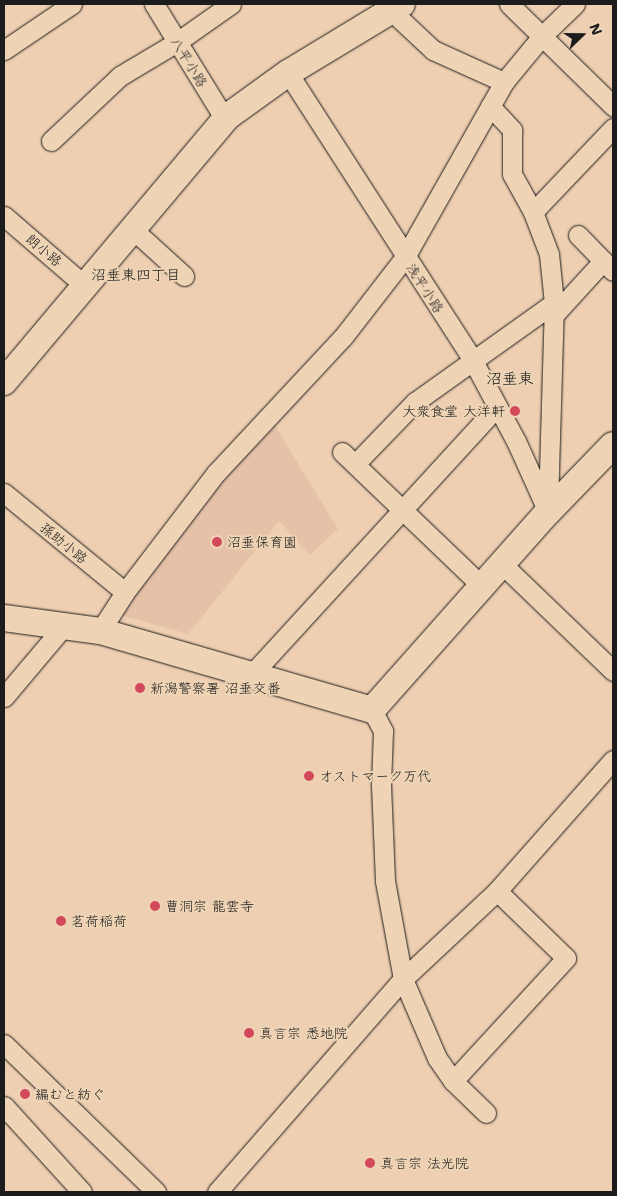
<!DOCTYPE html>
<html>
<head>
<meta charset="utf-8">
<style>
	body { margin:0 }
	#map { position:relative; width:617px; height:1196px; overflow:hidden; background:#efcfb2; font-family:"Shantell Sans","Klee One",sans-serif }
	div>[style] { position:absolute }
	.built>* { inset:0; background:#e5c1a7 }
	.roads { filter:drop-shadow(0 0 1px #1c1c1c) drop-shadow(0 0 1px #1c1c1c) }
	.street>* { height:19px; margin:-9.5px; padding:0 9.5px; transform-origin:9.5px; border-radius:9.5px; background:#eed4b5 }
	.secondary>* { height:26px; margin:-13px; padding:0 13px; transform-origin:13px; border-radius:13px; background:#eed4b5 }
	.dots>* { width:14px; height:14px; translate:-50% -50%; box-sizing:border-box; border:2px solid #eed4b5; border-radius:50% }
	span { translate:-50% -50%; white-space:nowrap; text-align:center; line-height:1.15; -webkit-text-stroke:4px #eed4b5; paint-order:stroke }
	.street-label { font-size:14px; color:#1c1c1c }
	.poi-label { font-size:14px; color:#1c1c1c }
	.right { translate:-100% -50%; text-align:right }
	.left { translate:0 -50%; text-align:left }
	.neighbourhood-label { font-size:15px; color:#1c1c1c }
	.quarter-label { font-size:16px; color:#1c1c1c }
	.frame { position:absolute; inset:0; border:5px solid #1c1c1c; pointer-events:none }
	.north { position:absolute; left:557px; top:10px; width:50px; height:50px; -webkit-text-stroke:4px #eed4b5; paint-order:stroke; rotate:68deg; font-size:14px; font-weight:700; line-height:20px; text-align:center; color:#1c1c1c }
	.north::after { content:''; display:block; margin:auto; width:18px; height:22px; background:#1c1c1c; clip-path:polygon(50% 0,100% 100%,50% 72%,0 100%) }
</style>
</head>
<body>
<div id="map">
	<div class="built">
		<div style="clip-path:polygon(275px 426px,338px 529px,310px 555px,279px 521px,188px 634px,117px 614px,219px 481px)"></div>
	</div>
	<div class="roads">
		<div class="street">
			<div style="left:154px;top:4px;width:128px;rotate:58.4deg"></div>
			<div style="left:221px;top:113px;width:7px;rotate:34deg"></div>
			<div style="left:384px;top:4px;width:67px;rotate:43.2deg"></div>
			<div style="left:433px;top:50px;width:78px;rotate:24.3deg"></div>
			<div style="left:509px;top:4px;width:146px;rotate:44.4deg"></div>
			<div style="left:4px;top:50px;width:82px;rotate:-34.1deg"></div>
			<div style="left:288px;top:73px;width:340px;rotate:57.2deg"></div>
			<div style="left:472px;top:359px;width:93px;rotate:61.8deg"></div>
			<div style="left:516px;top:441px;width:78px;rotate:65.7deg"></div>
			<div style="left:490px;top:106px;width:33px;rotate:47deg"></div>
			<div style="left:512px;top:130px;width:44px;rotate:90deg"></div>
			<div style="left:512px;top:174px;width:43px;rotate:61.1deg"></div>
			<div style="left:533px;top:212px;width:45px;rotate:69.1deg"></div>
			<div style="left:549px;top:254px;width:49px;rotate:84.2deg"></div>
			<div style="left:554px;top:303px;width:202px;rotate:91.7deg"></div>
			<div style="left:51px;top:141px;width:95px;rotate:-43.3deg"></div>
			<div style="left:120px;top:76px;width:66px;rotate:-30.8deg"></div>
			<div style="left:177px;top:42px;width:66px;rotate:-35.1deg"></div>
			<div style="left:533px;top:212px;width:116px;rotate:-46.4deg"></div>
			<div style="left:4px;top:216px;width:106px;rotate:40.8deg"></div>
			<div style="left:131px;top:232px;width:9px;rotate:21deg"></div>
			<div style="left:139px;top:235px;width:61px;rotate:42.3deg"></div>
			<div style="left:578px;top:235px;width:50px;rotate:45.8deg"></div>
			<div style="left:552px;top:317px;width:76px;rotate:-47.7deg"></div>
			<div style="left:342px;top:452px;width:195px;rotate:43.8deg"></div>
			<div style="left:356px;top:463px;width:85px;rotate:-46deg"></div>
			<div style="left:415px;top:402px;width:171px;rotate:-35.5deg"></div>
			<div style="left:4px;top:493px;width:156px;rotate:39.3deg"></div>
			<div style="left:503px;top:565px;width:153px;rotate:43.9deg"></div>
			<div style="left:100px;top:631px;width:46px;rotate:-57.3deg"></div>
			<div style="left:125px;top:592px;width:150px;rotate:-52.6deg"></div>
			<div style="left:216px;top:473px;width:186px;rotate:-47deg"></div>
			<div style="left:343px;top:337px;width:101px;rotate:-52.2deg"></div>
			<div style="left:405px;top:257px;width:201px;rotate:-60.5deg"></div>
			<div style="left:504px;top:82px;width:60px;rotate:-50.4deg"></div>
			<div style="left:542px;top:36px;width:46px;rotate:-44.1deg"></div>
			<div style="left:252px;top:674px;width:362px;rotate:-47.5deg"></div>
			<div style="left:4px;top:697px;width:93px;rotate:-49.8deg"></div>
			<div style="left:372px;top:710px;width:24px;rotate:62deg"></div>
			<div style="left:383px;top:731px;width:54px;rotate:92.1deg"></div>
			<div style="left:381px;top:785px;width:96px;rotate:87.6deg"></div>
			<div style="left:385px;top:881px;width:100px;rotate:79.6deg"></div>
			<div style="left:403px;top:979px;width:86px;rotate:66.7deg"></div>
			<div style="left:437px;top:1058px;width:28px;rotate:55deg"></div>
			<div style="left:453px;top:1081px;width:46px;rotate:44.1deg"></div>
			<div style="left:4px;top:1044px;width:212px;rotate:44.2deg"></div>
			<div style="left:453px;top:1081px;width:167px;rotate:-47.4deg"></div>
			<div style="left:566px;top:958px;width:96px;rotate:-135.8deg"></div>
			<div style="left:4px;top:1106px;width:116px;rotate:47.8deg"></div>
			<div style="left:217px;top:1192px;width:283px;rotate:-48.9deg"></div>
			<div style="left:403px;top:979px;width:129px;rotate:-43.1deg"></div>
			<div style="left:497px;top:891px;width:175px;rotate:-48.5deg"></div>
		</div>
		<div class="secondary">
			<div style="left:4px;top:382px;width:346px;rotate:-49.9deg"></div>
			<div style="left:227px;top:117px;width:75px;rotate:-35.8deg"></div>
			<div style="left:288px;top:73px;width:133px;rotate:-31.2deg"></div>
			<div style="left:4px;top:618px;width:97px;rotate:7.7deg"></div>
			<div style="left:100px;top:631px;width:283px;rotate:16.2deg"></div>
			<div style="left:372px;top:710px;width:265px;rotate:-48.4deg"></div>
			<div style="left:548px;top:512px;width:93px;rotate:-45.9deg"></div>
		</div>
	</div>
	<div class="dots">
		<div style="left:515px;top:411px;background:#d1495b"></div>
		<div style="left:217px;top:542px;background:#d1495b"></div>
		<div style="left:140px;top:688px;background:#d1495b"></div>
		<div style="left:309px;top:776px;background:#d1495b"></div>
		<div style="left:155px;top:906px;background:#d1495b"></div>
		<div style="left:61px;top:921px;background:#d1495b"></div>
		<div style="left:249px;top:1033px;background:#d1495b"></div>
		<div style="left:25px;top:1094px;background:#d1495b"></div>
		<div style="left:370px;top:1163px;background:#d1495b"></div>
	</div>
	<div class="street-label">
		<span style="left:189px;top:62px;rotate:58deg">八平小路</span>
		<span style="left:44px;top:250px;rotate:40deg">朗小路</span>
		<span style="left:425px;top:288px;rotate:57deg">浅平小路</span>
		<span style="left:64px;top:543px;rotate:39deg">孫助小路</span>
	</div>
	<div class="poi-label">
		<span class="right" style="left:505px;top:411px">大衆食堂 大洋軒</span>
		<span class="left" style="left:227px;top:542px">沼垂保育園</span>
		<span class="left" style="left:150px;top:688px">新潟警察署 沼垂交番</span>
		<span class="left" style="left:319px;top:776px">オストマーク万代</span>
		<span class="left" style="left:165px;top:906px">曹洞宗 龍雲寺</span>
		<span class="left" style="left:71px;top:921px">茗荷稲荷</span>
		<span class="left" style="left:259px;top:1033px">真言宗 悉地院</span>
		<span class="left" style="left:35px;top:1094px">編むと紡ぐ</span>
		<span class="left" style="left:380px;top:1163px">真言宗 法光院</span>
	</div>
	<div class="neighbourhood-label">
		<span style="left:136px;top:276px">沼垂東四丁目</span>
	</div>
	<div class="quarter-label">
		<span style="left:510px;top:379px">沼垂東</span>
	</div>
	<div class="frame"></div>
	<div class="north">N</div>
</div>
</body>
</html>
